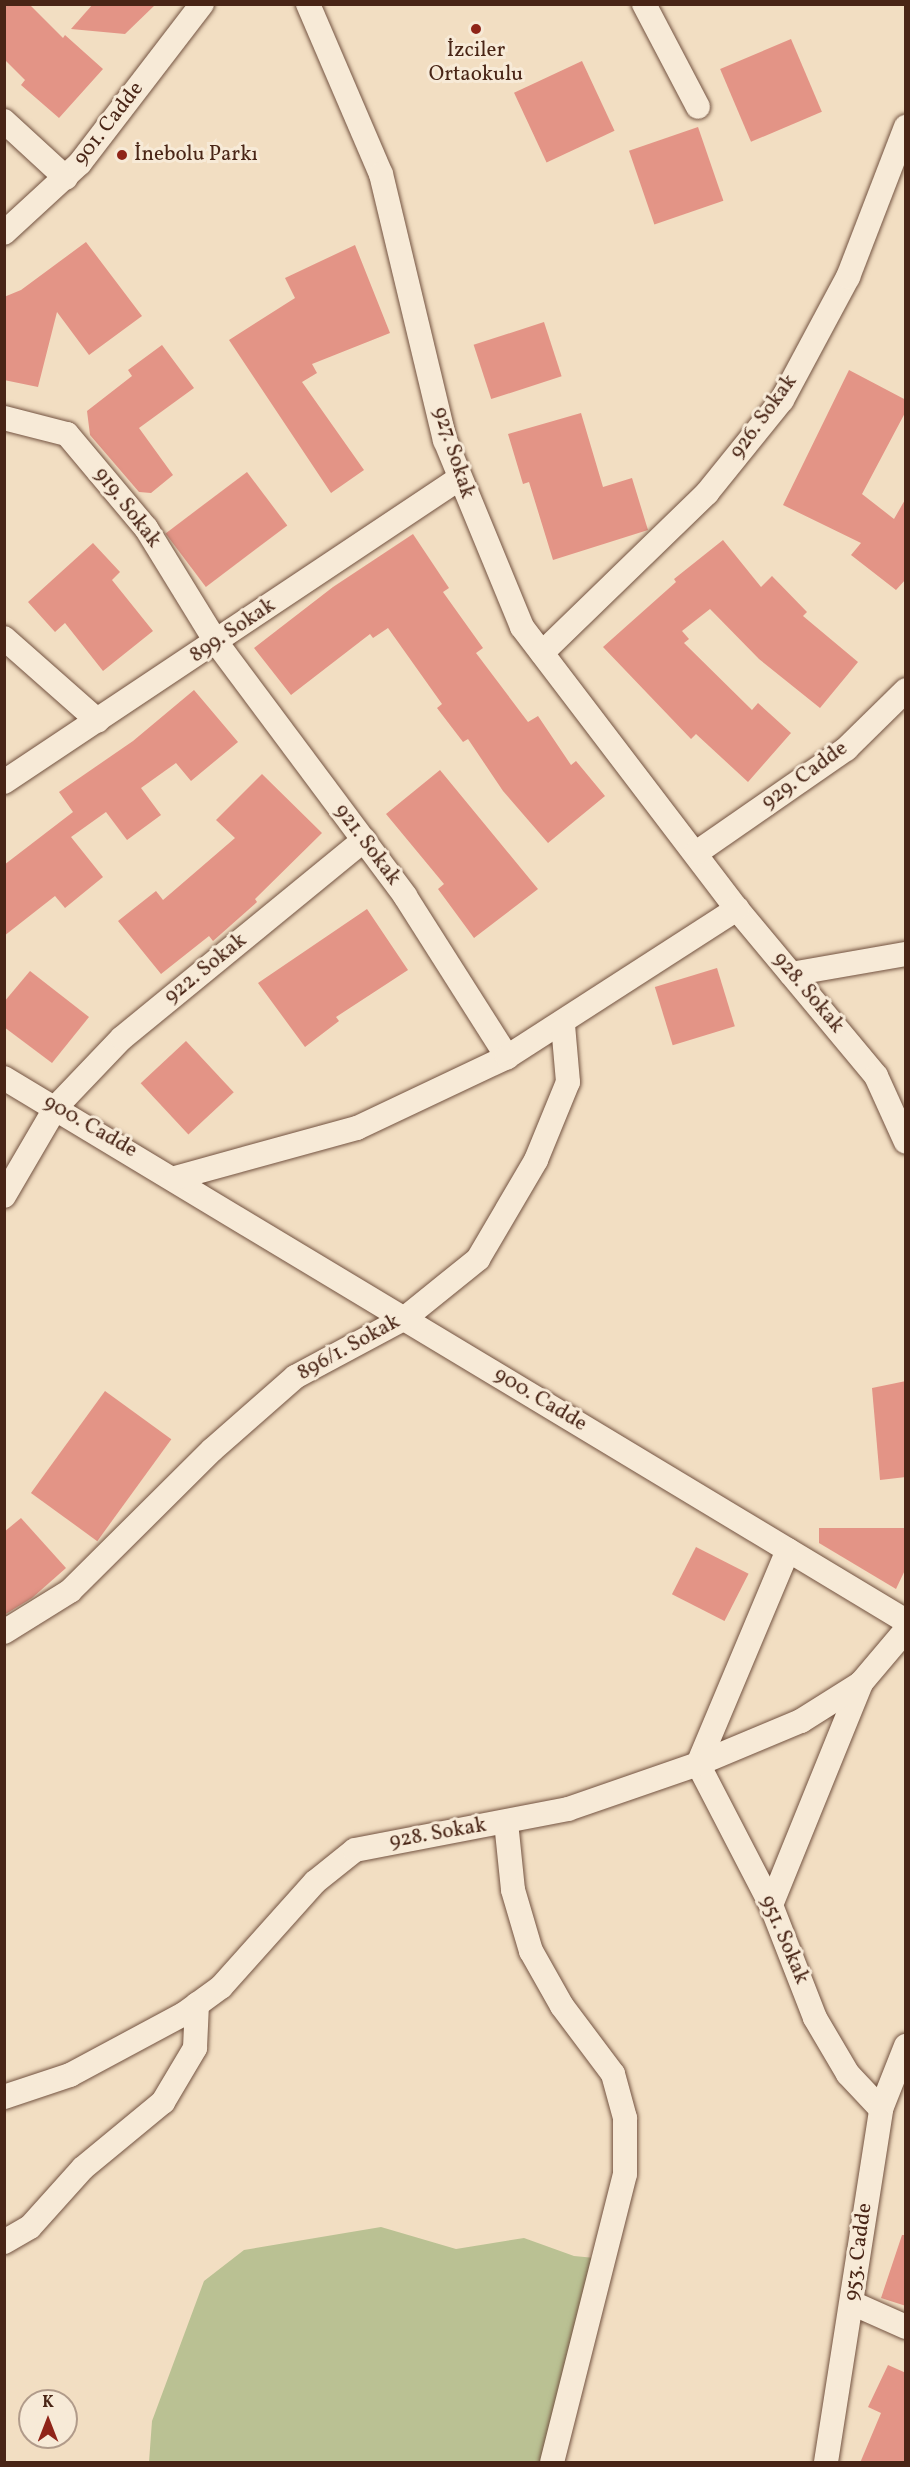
<!DOCTYPE html>
<html>
<head>
<meta charset="utf-8">
<style>
	body { margin:0 }
	#map { position:relative; width:910px; height:2467px; overflow:hidden; background:#f2dec2; font-family:Vollkorn,serif }
	div>[style] { position:absolute }
	.green>* { inset:0; background:#bac193 }
	.building>* { inset:0; background:#e39486; transform-origin:0 0 }
	.roads { filter:drop-shadow(0 0 2px #735341) drop-shadow(0 0 2px #735341) }
	.street>* { height:24px; margin:-12px; padding:0 12px; transform-origin:12px; border-radius:12px; background:#f7ead7 }
	.dots>* { width:16px; height:16px; translate:-50% -50%; box-sizing:border-box; border:3px solid #f7ead7; border-radius:50% }
	span { translate:-50% -50%; white-space:nowrap; text-align:center; line-height:1.15; -webkit-text-stroke:6px #f7ead7; paint-order:stroke }
	.poi-label { font-size:21px; color:#492516 }
	.left { translate:0 -50%; text-align:left }
	.street-label { font-size:21px; color:#492516 }
	.frame { position:absolute; inset:0; border:6px solid #492516; pointer-events:none }
	.north { position:absolute; left:18px; top:2389px; width:60px; height:60px; box-sizing:border-box; background:#f7ead7; border:2px solid #b19b8a; border-radius:50%; rotate:0deg; font-size:16px; font-weight:700; line-height:24px; text-align:center; color:#492516 }
	.north::after { content:''; display:block; margin:auto; width:21px; height:27px; background:#8f2418; clip-path:polygon(50% 0,100% 100%,50% 72%,0 100%) }
</style>
</head>
<body>
<div id="map">
	<div class="green">
		<div style="clip-path:polygon(381px 2227px,456px 2249px,524px 2238px,574px 2256px,605px 2259px,552px 2462px,149px 2462px,152px 2421px,204px 2281px,244px 2250px)"></div>
	</div>
	<div class="building">
		<div style="clip-path:polygon(4px 4px,29px 4px,63px 38px,65px 35px,103px 69px,59px 118px,21px 85px,25px 80px,4px 59px)"></div>
		<div style="clip-path:polygon(93px 4px,156px 4px,125px 34px,71px 29px)"></div>
		<div style="left:791px;top:39px;width:79px;height:77px;rotate:67deg"></div>
		<div style="left:582px;top:61px;width:77px;height:75px;rotate:65deg"></div>
		<div style="left:698px;top:127px;width:78px;height:73px;rotate:71deg"></div>
		<div style="clip-path:polygon(86px 242px,142px 316px,89px 355px,57px 312px,38px 387px,4px 380px,4px 297px,21px 290px)"></div>
		<div style="clip-path:polygon(355px 245px,390px 333px,312px 364px,317px 373px,302px 382px,364px 470px,331px 493px,229px 340px,295px 298px,285px 278px)"></div>
		<div style="left:544px;top:322px;width:57px;height:74px;rotate:72deg"></div>
		<div style="clip-path:polygon(162px 345px,194px 388px,139px 428px,173px 475px,151px 493px,139px 492px,90px 435px,87px 411px,132px 376px,128px 370px)"></div>
		<div style="clip-path:polygon(849px 370px,906px 400px,906px 411px,862px 494px,894px 519px,906px 498px,906px 579px,896px 590px,851px 555px,861px 543px,783px 505px)"></div>
		<div style="clip-path:polygon(581px 413px,603px 487px,632px 478px,648px 530px,553px 560px,529px 482px,523px 484px,508px 434px)"></div>
		<div style="left:247px;top:472px;width:67px;height:102px;rotate:53deg"></div>
		<div style="clip-path:polygon(413px 534px,449px 588px,443px 592px,483px 648px,476px 653px,528px 722px,538px 716px,571px 765px,576px 761px,605px 796px,548px 843px,503px 791px,468px 739px,463px 742px,437px 708px,442px 704px,388px 628px,373px 638px,370px 634px,291px 695px,254px 648px,333px 587px)"></div>
		<div style="clip-path:polygon(723px 540px,761px 587px,772px 576px,807px 612px,803px 616px,858px 662px,820px 708px,759px 659px,710px 609px,682px 631px,689px 639px,684px 643px,752px 710px,758px 703px,791px 733px,748px 782px,696px 734px,691px 739px,603px 647px,676px 582px,674px 579px)"></div>
		<div style="clip-path:polygon(93px 543px,120px 572px,112px 580px,153px 631px,103px 671px,65px 623px,55px 632px,28px 602px)"></div>
		<div style="clip-path:polygon(194px 690px,238px 742px,191px 781px,176px 763px,141px 788px,161px 815px,127px 840px,106px 812px,71px 837px,103px 877px,65px 908px,55px 896px,4px 936px,4px 865px,73px 812px,59px 792px,133px 741px)"></div>
		<div style="clip-path:polygon(440px 770px,538px 889px,474px 938px,438px 889px,444px 884px,386px 814px)"></div>
		<div style="clip-path:polygon(262px 774px,322px 833px,255px 899px,257px 902px,213px 941px,209px 936px,161px 974px,118px 921px,156px 891px,163px 900px,235px 838px,216px 820px)"></div>
		<div style="clip-path:polygon(367px 909px,408px 970px,336px 1017px,339px 1021px,305px 1047px,258px 983px)"></div>
		<div style="left:717px;top:968px;width:61px;height:65px;rotate:73deg"></div>
		<div style="clip-path:polygon(30px 971px,89px 1017px,52px 1063px,4px 1027px,4px 1002px)"></div>
		<div style="left:186px;top:1041px;width:70px;height:62px;rotate:47deg"></div>
		<div style="clip-path:polygon(906px 1381px,906px 1477px,880px 1480px,872px 1388px)"></div>
		<div style="left:105px;top:1391px;width:82px;height:126px;rotate:36deg"></div>
		<div style="clip-path:polygon(21px 1518px,66px 1568px,32px 1598px,4px 1615px,4px 1532px)"></div>
		<div style="clip-path:polygon(819px 1528px,906px 1528px,906px 1568px,896px 1589px,819px 1543px)"></div>
		<div style="left:696px;top:1547px;width:59px;height:53px;rotate:27deg"></div>
		<div style="clip-path:polygon(902px 2235px,906px 2235px,906px 2306px,881px 2298px)"></div>
		<div style="clip-path:polygon(888px 2365px,906px 2373px,906px 2463px,860px 2463px,881px 2413px,868px 2407px)"></div>
	</div>
	<div class="roads">
		<div class="street">
			<div style="left:308px;top:4px;width:185px;rotate:66.8deg"></div>
			<div style="left:381px;top:174px;width:274px;rotate:76.5deg"></div>
			<div style="left:445px;top:440px;width:202px;rotate:67.6deg"></div>
			<div style="left:522px;top:627px;width:355px;rotate:52.7deg"></div>
			<div style="left:737px;top:909px;width:217px;rotate:50.2deg"></div>
			<div style="left:876px;top:1076px;width:72px;rotate:65.6deg"></div>
			<div style="left:644px;top:4px;width:116px;rotate:62.3deg"></div>
			<div style="left:4px;top:121px;width:84px;rotate:42.6deg"></div>
			<div style="left:4px;top:233px;width:103px;rotate:-42.6deg"></div>
			<div style="left:80px;top:163px;width:200px;rotate:-52.5deg"></div>
			<div style="left:4px;top:418px;width:65px;rotate:14.3deg"></div>
			<div style="left:67px;top:434px;width:123px;rotate:50deg"></div>
			<div style="left:146px;top:528px;width:134px;rotate:58.4deg"></div>
			<div style="left:216px;top:642px;width:317px;rotate:53.3deg"></div>
			<div style="left:405px;top:896px;width:191px;rotate:57.6deg"></div>
			<div style="left:4px;top:638px;width:125px;rotate:41.4deg"></div>
			<div style="left:542px;top:653px;width:230px;rotate:-44.1deg"></div>
			<div style="left:707px;top:493px;width:119px;rotate:-51.1deg"></div>
			<div style="left:782px;top:400px;width:140px;rotate:-61.8deg"></div>
			<div style="left:848px;top:277px;width:161px;rotate:-68.9deg"></div>
			<div style="left:4px;top:782px;width:548px;rotate:-33.69deg"></div>
			<div style="left:696px;top:853px;width:183px;rotate:-34.7deg"></div>
			<div style="left:846px;top:749px;width:84px;rotate:-44.5deg"></div>
			<div style="left:791px;top:974px;width:117px;rotate:-9.9deg"></div>
			<div style="left:4px;top:1078px;width:1053px;rotate:31.05deg"></div>
			<div style="left:175px;top:1178px;width:189px;rotate:-15.4deg"></div>
			<div style="left:357px;top:1128px;width:166px;rotate:-25.3deg"></div>
			<div style="left:507px;top:1057px;width:274px;rotate:-32.8deg"></div>
			<div style="left:4px;top:1196px;width:103px;rotate:-59.7deg"></div>
			<div style="left:56px;top:1107px;width:95px;rotate:-46.3deg"></div>
			<div style="left:122px;top:1038px;width:313px;rotate:-39.3deg"></div>
			<div style="left:788px;top:1550px;width:232px;rotate:112.8deg"></div>
			<div style="left:698px;top:1764px;width:159px;rotate:62.6deg"></div>
			<div style="left:771px;top:1905px;width:121px;rotate:68.7deg"></div>
			<div style="left:815px;top:2018px;width:65px;rotate:59.5deg"></div>
			<div style="left:848px;top:2074px;width:48px;rotate:46.7deg"></div>
			<div style="left:4px;top:1632px;width:78px;rotate:-31.8deg"></div>
			<div style="left:70px;top:1591px;width:200px;rotate:-44.8deg"></div>
			<div style="left:212px;top:1450px;width:111px;rotate:-41.3deg"></div>
			<div style="left:295px;top:1377px;width:125px;rotate:-28.2deg"></div>
			<div style="left:405px;top:1318px;width:94px;rotate:-38.9deg"></div>
			<div style="left:478px;top:1259px;width:115px;rotate:-59.6deg"></div>
			<div style="left:536px;top:1160px;width:84px;rotate:-67.7deg"></div>
			<div style="left:568px;top:1082px;width:57px;rotate:-95deg"></div>
			<div style="left:506px;top:1822px;width:68px;rotate:84.1deg"></div>
			<div style="left:513px;top:1890px;width:64px;rotate:73.6deg"></div>
			<div style="left:531px;top:1951px;width:63px;rotate:60.6deg"></div>
			<div style="left:562px;top:2006px;width:85px;rotate:53.1deg"></div>
			<div style="left:613px;top:2074px;width:46px;rotate:74.7deg"></div>
			<div style="left:625px;top:2118px;width:56px;rotate:90deg"></div>
			<div style="left:625px;top:2174px;width:297px;rotate:104.2deg"></div>
			<div style="left:771px;top:1905px;width:240px;rotate:-67.9deg"></div>
			<div style="left:4px;top:2097px;width:70px;rotate:-18.4deg"></div>
			<div style="left:70px;top:2075px;width:129px;rotate:-28.2deg"></div>
			<div style="left:184px;top:2014px;width:46px;rotate:-36.1deg"></div>
			<div style="left:221px;top:1987px;width:141px;rotate:-48.2deg"></div>
			<div style="left:315px;top:1882px;width:51px;rotate:-38.7deg"></div>
			<div style="left:355px;top:1850px;width:217px;rotate:-10.9deg"></div>
			<div style="left:568px;top:1809px;width:138px;rotate:-19.1deg"></div>
			<div style="left:698px;top:1764px;width:112px;rotate:-22.7deg"></div>
			<div style="left:801px;top:1721px;width:71px;rotate:-32.3deg"></div>
			<div style="left:861px;top:1683px;width:70px;rotate:-49.7deg"></div>
			<div style="left:4px;top:2242px;width:30px;rotate:-30deg"></div>
			<div style="left:30px;top:2227px;width:79px;rotate:-48.1deg"></div>
			<div style="left:83px;top:2168px;width:104px;rotate:-39.5deg"></div>
			<div style="left:163px;top:2102px;width:63px;rotate:-59.3deg"></div>
			<div style="left:195px;top:2048px;width:44px;rotate:-87.4deg"></div>
			<div style="left:852px;top:2303px;width:59px;rotate:24deg"></div>
			<div style="left:826px;top:2462px;width:357px;rotate:-81.1deg"></div>
			<div style="left:881px;top:2109px;width:68px;rotate:-68.4deg"></div>
		</div>
	</div>
	<div class="dots">
		<div style="left:476px;top:29px;background:#8f2418"></div>
		<div style="left:122px;top:155px;background:#8f2418"></div>
	</div>
	<div class="poi-label">
		<span style="left:476px;top:63px">İzciler<br>Ortaokulu</span>
		<span class="left" style="left:134px;top:155px">İnebolu Parkı</span>
	</div>
	<div class="street-label">
		<span style="left:109px;top:124px;rotate:-52deg">901. Cadde</span>
		<span style="left:764px;top:417px;rotate:-54deg">926. Sokak</span>
		<span style="left:453px;top:453px;rotate:72deg">927. Sokak</span>
		<span style="left:127px;top:508px;rotate:52deg">919. Sokak</span>
		<span style="left:233px;top:631px;rotate:-34deg">899. Sokak</span>
		<span style="left:805px;top:776px;rotate:-36deg">929. Cadde</span>
		<span style="left:367px;top:845px;rotate:53deg">921. Sokak</span>
		<span style="left:206px;top:969px;rotate:-39deg">922. Sokak</span>
		<span style="left:808px;top:993px;rotate:50deg">928. Sokak</span>
		<span style="left:90px;top:1127px;rotate:30deg">900. Cadde</span>
		<span style="left:349px;top:1348px;rotate:-29deg">896/1. Sokak</span>
		<span style="left:540px;top:1400px;rotate:31deg">900. Cadde</span>
		<span style="left:438px;top:1834px;rotate:-10deg">928. Sokak</span>
		<span style="left:784px;top:1940px;rotate:67deg">951. Sokak</span>
		<span style="left:859px;top:2252px;rotate:-82deg">953. Cadde</span>
	</div>
	<div class="frame"></div>
	<div class="north">K</div>
</div>
</body>
</html>
